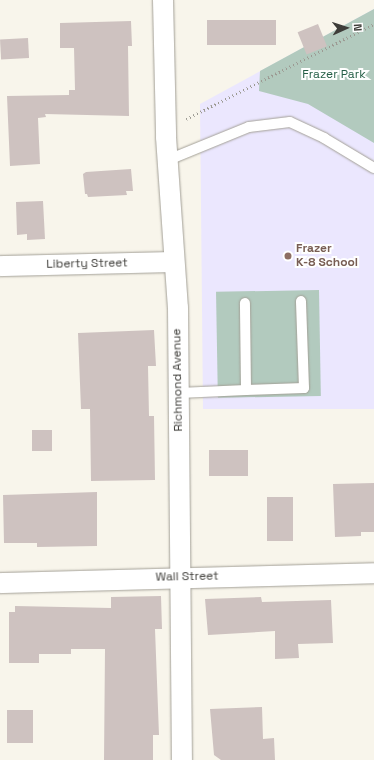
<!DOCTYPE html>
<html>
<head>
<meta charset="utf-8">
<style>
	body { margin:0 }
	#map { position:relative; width:374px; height:760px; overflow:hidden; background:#f8f5eb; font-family:"Space Grotesk",sans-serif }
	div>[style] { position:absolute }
	.education>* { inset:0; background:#ebe7fe }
	.green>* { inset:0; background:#b2cabe; transform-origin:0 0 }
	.building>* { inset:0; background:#cec2c0; transform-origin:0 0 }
	.path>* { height:2.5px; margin-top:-1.25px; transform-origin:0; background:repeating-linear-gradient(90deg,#9c9a93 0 1px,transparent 0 4px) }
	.roads { filter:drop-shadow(0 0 1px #a3a097) drop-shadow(0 0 1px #a3a097) }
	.lane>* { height:10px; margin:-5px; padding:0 5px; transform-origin:5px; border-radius:5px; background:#fff }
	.street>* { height:20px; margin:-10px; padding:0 10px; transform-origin:10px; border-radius:10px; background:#fff }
	.dots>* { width:11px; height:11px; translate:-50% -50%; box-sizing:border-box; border:2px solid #fff; border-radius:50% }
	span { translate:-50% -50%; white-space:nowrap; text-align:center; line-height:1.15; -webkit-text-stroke:4px #fff; paint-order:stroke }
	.park-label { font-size:12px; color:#245e46 }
	.education-label { font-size:12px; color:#785e54; font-weight:700 }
	.left { translate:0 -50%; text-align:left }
	.street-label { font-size:12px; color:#3e3d39 }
	.north { position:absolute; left:326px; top:8px; width:40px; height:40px; -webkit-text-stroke:3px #fff; paint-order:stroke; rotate:87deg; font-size:11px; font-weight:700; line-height:16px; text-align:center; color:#3e3d39 }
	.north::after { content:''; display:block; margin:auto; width:14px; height:18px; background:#3e3d39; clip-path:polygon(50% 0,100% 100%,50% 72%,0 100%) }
</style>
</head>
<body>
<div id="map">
	<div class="education">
		<div style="clip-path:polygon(374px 9px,374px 409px,203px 409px,200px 104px)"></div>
	</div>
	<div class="green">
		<div style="clip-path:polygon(374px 9px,374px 143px,308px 104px,259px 91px,260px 71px)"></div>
		<div style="left:319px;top:290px;width:106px;height:103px;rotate:89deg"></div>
	</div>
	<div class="building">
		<div style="left:276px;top:20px;width:25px;height:69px;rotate:90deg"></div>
		<div style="clip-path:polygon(131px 21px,132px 46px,128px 46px,129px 116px,45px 114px,46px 117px,38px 118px,40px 164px,10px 166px,7px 96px,69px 95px,69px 90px,75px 90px,74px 48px,60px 48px,60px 23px)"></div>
		<div style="left:318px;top:24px;width:24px;height:22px;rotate:68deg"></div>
		<div style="left:28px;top:38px;width:20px;height:28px;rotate:87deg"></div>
		<div style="clip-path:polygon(131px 169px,133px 191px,126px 191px,127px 195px,88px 197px,87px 194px,85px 194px,83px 174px,86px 172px)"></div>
		<div style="clip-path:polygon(43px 201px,45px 239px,27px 240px,27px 234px,17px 235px,16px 202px)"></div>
		<div style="clip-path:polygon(154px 330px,156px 366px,148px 366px,149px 416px,154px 416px,155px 480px,91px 481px,90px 409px,81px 409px,78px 333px)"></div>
		<div style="left:32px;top:430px;width:20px;height:21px"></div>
		<div style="left:209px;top:450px;width:39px;height:26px"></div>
		<div style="clip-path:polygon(374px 483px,374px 532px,361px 532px,361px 536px,335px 537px,333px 484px)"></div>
		<div style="clip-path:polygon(97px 492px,97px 546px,37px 547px,37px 543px,4px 543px,3px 495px)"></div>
		<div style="left:267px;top:497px;width:26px;height:44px"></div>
		<div style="clip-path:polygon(161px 596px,162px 629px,155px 629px,159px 735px,153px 735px,153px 760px,104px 760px,105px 649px,71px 649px,71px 654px,39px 654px,39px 663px,9px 663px,9px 612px,15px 612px,15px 606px,111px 608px,111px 597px)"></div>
		<div style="clip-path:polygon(261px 597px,262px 602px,331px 600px,333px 643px,298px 644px,299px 658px,275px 659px,275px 631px,208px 635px,205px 599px)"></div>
		<div style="clip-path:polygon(262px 707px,263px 739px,274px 738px,275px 760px,221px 760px,214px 755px,210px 709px)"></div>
		<div style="left:7px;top:710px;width:26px;height:33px"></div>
	</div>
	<div class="path">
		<div style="left:186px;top:119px;width:211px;rotate:-26.8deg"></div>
	</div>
	<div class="roads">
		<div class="lane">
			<div style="left:168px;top:160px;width:87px;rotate:-22.2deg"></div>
			<div style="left:249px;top:127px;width:41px;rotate:-7deg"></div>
			<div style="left:290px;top:122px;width:38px;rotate:25deg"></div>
			<div style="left:324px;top:138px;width:58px;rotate:31deg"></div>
			<div style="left:246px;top:390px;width:58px;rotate:-2deg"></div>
			<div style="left:304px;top:388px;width:87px;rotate:-92deg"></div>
			<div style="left:179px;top:393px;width:67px;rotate:-2.6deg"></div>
			<div style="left:246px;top:390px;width:87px;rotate:-90.7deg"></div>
		</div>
		<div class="street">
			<div style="left:163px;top:0;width:137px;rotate:88.7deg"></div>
			<div style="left:166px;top:137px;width:171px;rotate:86deg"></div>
			<div style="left:178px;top:308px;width:452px;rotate:89.5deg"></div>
			<div style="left:0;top:266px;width:174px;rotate:-1.3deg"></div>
			<div style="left:0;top:583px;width:374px;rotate:-1.5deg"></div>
		</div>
	</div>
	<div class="dots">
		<div style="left:288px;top:256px;background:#8d6e63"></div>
	</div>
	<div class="park-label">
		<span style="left:334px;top:75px">Frazer Park</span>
	</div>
	<div class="education-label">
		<span class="left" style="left:296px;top:256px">Frazer<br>K-8 School</span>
	</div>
	<div class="street-label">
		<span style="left:87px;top:264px;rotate:-1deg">Liberty Street</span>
		<span style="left:178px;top:380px;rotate:-91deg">Richmond Avenue</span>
		<span style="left:187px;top:577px;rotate:-1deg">Wall Street</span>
	</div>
	<div class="north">N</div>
</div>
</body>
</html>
